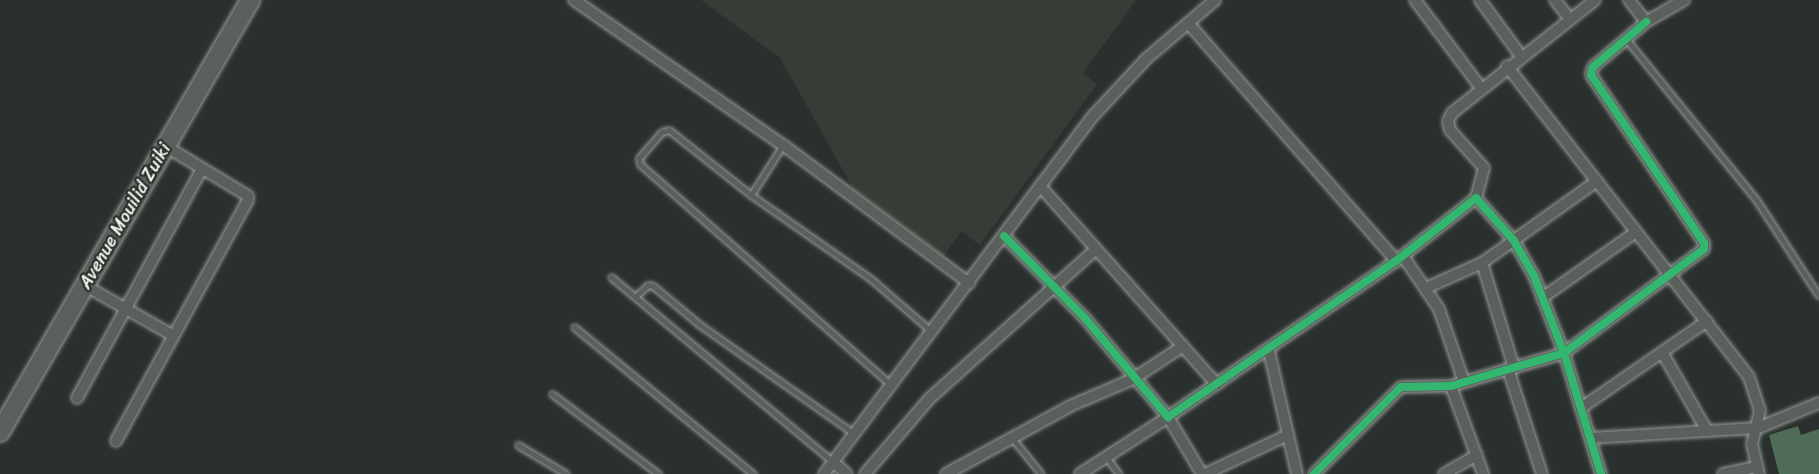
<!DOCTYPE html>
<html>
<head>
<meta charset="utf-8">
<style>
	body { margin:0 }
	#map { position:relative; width:1819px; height:474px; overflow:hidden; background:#29302d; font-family:Sriracha,sans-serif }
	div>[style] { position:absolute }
	.built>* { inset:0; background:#373d36 }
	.green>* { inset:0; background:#4e6c58 }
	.roads { filter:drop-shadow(0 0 2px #969996) drop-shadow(0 0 2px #969996) }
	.service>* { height:5px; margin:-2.5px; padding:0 2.5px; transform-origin:2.5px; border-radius:2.5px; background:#5c605c }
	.minor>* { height:10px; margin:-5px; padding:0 5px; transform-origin:5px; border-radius:5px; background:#5c605c }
	.primary>* { height:18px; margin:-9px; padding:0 9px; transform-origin:9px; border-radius:9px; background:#5c605c }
	.cycleway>* { height:8px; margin:-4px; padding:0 4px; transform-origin:4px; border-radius:4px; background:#33b770 }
	span { translate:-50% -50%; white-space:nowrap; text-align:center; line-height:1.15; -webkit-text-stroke:4.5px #26332d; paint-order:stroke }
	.street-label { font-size:18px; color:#f4f1e8 }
</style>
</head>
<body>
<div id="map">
	<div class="built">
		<div style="clip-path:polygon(701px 0,1136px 0,1083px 73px,1097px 84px,980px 245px,961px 231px,944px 256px,853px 188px,780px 58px)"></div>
	</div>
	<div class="green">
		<div style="clip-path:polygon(1798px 426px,1801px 435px,1819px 429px,1819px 474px,1779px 474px,1769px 435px)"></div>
	</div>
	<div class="roads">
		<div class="service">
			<div style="left:1626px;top:39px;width:208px;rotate:51deg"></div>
			<div style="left:1757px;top:201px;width:113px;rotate:56.9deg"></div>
			<div style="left:751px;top:195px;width:59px;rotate:-57.4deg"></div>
			<div style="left:611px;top:277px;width:289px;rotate:39.8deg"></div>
			<div style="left:637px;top:295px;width:15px;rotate:-42deg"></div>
			<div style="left:648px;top:285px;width:5px;rotate:11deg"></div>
			<div style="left:653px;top:286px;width:61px;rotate:39.7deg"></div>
			<div style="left:700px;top:325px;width:187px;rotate:35.2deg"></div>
			<div style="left:574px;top:327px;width:232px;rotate:39.4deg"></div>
			<div style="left:890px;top:384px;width:333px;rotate:-138.7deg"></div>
			<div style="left:640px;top:164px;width:6px;rotate:-99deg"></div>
			<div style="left:639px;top:158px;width:35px;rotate:-49deg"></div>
			<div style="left:662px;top:132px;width:7px;rotate:-16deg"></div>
			<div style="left:669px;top:130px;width:105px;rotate:38.4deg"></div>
			<div style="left:751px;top:195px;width:146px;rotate:35deg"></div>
			<div style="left:871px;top:279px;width:79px;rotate:40.9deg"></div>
			<div style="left:552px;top:394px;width:133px;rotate:37deg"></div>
			<div style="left:1012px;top:438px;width:46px;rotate:51.1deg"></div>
			<div style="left:518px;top:445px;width:56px;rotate:31.1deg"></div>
			<div style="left:1106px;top:457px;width:21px;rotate:53deg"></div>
		</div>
		<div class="minor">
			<div style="left:574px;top:0;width:254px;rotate:34.8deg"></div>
			<div style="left:783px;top:145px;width:232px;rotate:36.6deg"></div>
			<div style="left:1415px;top:0;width:110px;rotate:53.1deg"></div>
			<div style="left:1480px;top:0;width:69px;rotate:53.8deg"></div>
			<div style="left:1555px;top:0;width:24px;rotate:52deg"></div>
			<div style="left:1629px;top:0;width:28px;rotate:52deg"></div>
			<div style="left:1646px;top:22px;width:44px;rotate:-30.1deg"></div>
			<div style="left:1188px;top:23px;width:316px;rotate:48.8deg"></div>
			<div style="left:1507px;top:66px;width:394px;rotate:52.1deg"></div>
			<div style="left:1749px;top:377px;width:35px;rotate:72deg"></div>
			<div style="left:1760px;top:410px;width:35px;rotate:103deg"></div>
			<div style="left:1752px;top:444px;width:31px;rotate:77deg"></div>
			<div style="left:1040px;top:186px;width:266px;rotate:48.3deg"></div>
			<div style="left:1476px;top:198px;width:31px;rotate:-75deg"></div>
			<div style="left:1484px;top:168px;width:51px;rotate:-131.8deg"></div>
			<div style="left:1450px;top:130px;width:9px;rotate:-103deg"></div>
			<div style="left:1448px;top:121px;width:9px;rotate:-63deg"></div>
			<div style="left:1452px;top:113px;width:182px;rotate:-38.3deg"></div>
			<div style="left:1004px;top:236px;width:114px;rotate:45.4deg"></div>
			<div style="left:1084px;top:317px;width:131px;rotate:50deg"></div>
			<div style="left:1168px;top:417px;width:276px;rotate:-34.4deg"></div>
			<div style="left:1396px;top:261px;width:102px;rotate:-38.2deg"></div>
			<div style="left:1476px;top:198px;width:57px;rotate:48.5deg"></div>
			<div style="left:1514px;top:241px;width:40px;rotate:60.3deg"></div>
			<div style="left:1534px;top:276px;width:83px;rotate:68.7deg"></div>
			<div style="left:1564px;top:353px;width:127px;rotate:73deg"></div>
			<div style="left:1403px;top:256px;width:64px;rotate:55.8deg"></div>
			<div style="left:1439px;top:309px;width:77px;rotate:71.1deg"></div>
			<div style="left:84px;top:285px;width:101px;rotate:29.6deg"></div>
			<div style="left:1426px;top:288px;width:61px;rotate:-24.1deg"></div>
			<div style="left:1542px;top:298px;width:115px;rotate:-35.1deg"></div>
			<div style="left:1269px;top:351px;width:126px;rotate:77.2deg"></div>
			<div style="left:1662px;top:352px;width:91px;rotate:60.3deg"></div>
			<div style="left:1514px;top:368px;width:110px;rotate:-106.9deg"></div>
			<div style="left:1482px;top:263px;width:141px;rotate:-35.5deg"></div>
			<div style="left:1508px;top:369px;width:110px;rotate:72.1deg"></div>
			<div style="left:1451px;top:386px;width:94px;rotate:70deg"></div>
			<div style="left:77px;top:398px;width:261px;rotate:-61.4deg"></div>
			<div style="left:1581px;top:408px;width:153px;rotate:-34.6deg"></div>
			<div style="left:1590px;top:438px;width:168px;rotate:-3.4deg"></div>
			<div style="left:1758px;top:428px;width:66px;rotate:-22.3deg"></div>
			<div style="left:116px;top:441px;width:275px;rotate:-61.3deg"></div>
			<div style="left:248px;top:200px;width:4px;rotate:-90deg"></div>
			<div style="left:248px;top:196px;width:97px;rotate:-148.9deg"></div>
			<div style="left:833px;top:462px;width:18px;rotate:41deg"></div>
			<div style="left:824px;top:474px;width:449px;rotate:-53.1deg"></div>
			<div style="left:1094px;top:115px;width:76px;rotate:-47.1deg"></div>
			<div style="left:1146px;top:59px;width:91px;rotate:-40.5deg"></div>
			<div style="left:865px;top:474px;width:99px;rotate:-49.5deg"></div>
			<div style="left:929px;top:399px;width:223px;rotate:-41.9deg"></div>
			<div style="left:946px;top:474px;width:141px;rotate:-28.7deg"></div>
			<div style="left:1070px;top:406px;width:69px;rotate:-23.2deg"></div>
			<div style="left:1133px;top:379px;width:60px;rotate:-33.4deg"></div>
			<div style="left:1080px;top:474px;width:105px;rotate:-32.9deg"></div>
			<div style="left:1168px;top:417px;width:66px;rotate:59.2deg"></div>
			<div style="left:1205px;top:474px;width:92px;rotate:-25.2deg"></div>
			<div style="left:1314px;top:474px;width:123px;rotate:-45deg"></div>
			<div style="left:1401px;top:387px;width:50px;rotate:-1.1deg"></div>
			<div style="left:1451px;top:386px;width:118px;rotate:-16.3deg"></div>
			<div style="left:1564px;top:353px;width:174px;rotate:-36.6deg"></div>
			<div style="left:1704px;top:249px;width:6px;rotate:-90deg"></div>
			<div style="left:1704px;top:243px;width:202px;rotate:-123.9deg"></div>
			<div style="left:1591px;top:75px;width:8px;rotate:-76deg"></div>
			<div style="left:1593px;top:67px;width:70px;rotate:-40.3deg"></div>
			<div style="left:1444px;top:474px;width:38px;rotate:-30deg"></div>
			<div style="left:1723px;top:474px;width:34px;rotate:-12deg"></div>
		</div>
		<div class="primary">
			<div style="left:0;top:432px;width:499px;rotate:-59.9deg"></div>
		</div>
	</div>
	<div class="cycleway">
		<div style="left:1004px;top:236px;width:114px;rotate:45.4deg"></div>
		<div style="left:1084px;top:317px;width:131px;rotate:50deg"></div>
		<div style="left:1168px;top:417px;width:276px;rotate:-34.4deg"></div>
		<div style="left:1396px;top:261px;width:102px;rotate:-38.2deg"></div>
		<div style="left:1476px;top:198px;width:57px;rotate:48.5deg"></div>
		<div style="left:1514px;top:241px;width:40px;rotate:60.3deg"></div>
		<div style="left:1534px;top:276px;width:83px;rotate:68.7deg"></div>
		<div style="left:1564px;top:353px;width:127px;rotate:73deg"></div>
		<div style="left:1314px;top:474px;width:123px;rotate:-45deg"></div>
		<div style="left:1401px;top:387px;width:50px;rotate:-1.1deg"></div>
		<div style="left:1451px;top:386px;width:118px;rotate:-16.3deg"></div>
		<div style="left:1564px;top:353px;width:174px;rotate:-36.6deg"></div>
		<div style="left:1704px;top:249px;width:6px;rotate:-90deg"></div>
		<div style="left:1704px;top:243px;width:202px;rotate:-123.9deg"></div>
		<div style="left:1591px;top:75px;width:8px;rotate:-76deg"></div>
		<div style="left:1593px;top:67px;width:70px;rotate:-40.3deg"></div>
	</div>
	<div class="street-label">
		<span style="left:125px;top:216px;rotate:-60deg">Avenue Mouilid Zuiki</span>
	</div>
</div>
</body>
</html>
